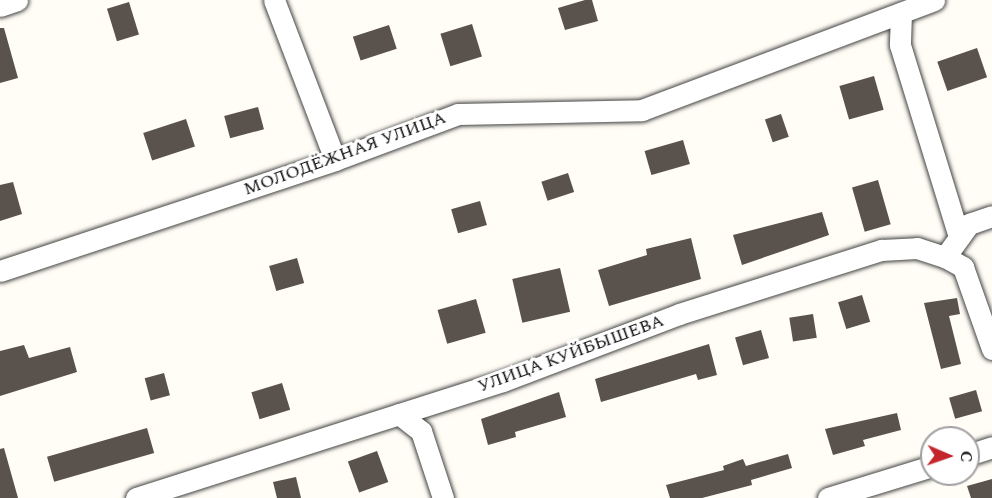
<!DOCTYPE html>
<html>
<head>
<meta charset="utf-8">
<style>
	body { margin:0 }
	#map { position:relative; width:992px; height:498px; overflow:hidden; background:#fffdf5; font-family:Spectral,serif }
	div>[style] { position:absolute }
	.building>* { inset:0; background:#5a524d; transform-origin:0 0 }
	.roads { filter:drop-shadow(0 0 2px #444) drop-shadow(0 0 2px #444) }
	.street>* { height:21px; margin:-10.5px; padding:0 10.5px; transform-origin:10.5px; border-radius:10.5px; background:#fff }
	span { translate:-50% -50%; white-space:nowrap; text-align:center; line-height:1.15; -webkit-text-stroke:6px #fff; paint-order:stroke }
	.street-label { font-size:18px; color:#111 }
	.north { position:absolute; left:920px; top:426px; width:60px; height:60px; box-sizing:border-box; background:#fff; border:2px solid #a0a0a0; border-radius:50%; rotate:92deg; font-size:16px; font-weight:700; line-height:24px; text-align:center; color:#111 }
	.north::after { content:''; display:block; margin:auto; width:21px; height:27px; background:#c4262e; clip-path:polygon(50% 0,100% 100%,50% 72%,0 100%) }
</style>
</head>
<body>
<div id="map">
	<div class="building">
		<div style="clip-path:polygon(585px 0,592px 0,598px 21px,565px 30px,558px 8px)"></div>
		<div style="left:129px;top:2px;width:34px;height:23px;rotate:73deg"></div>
		<div style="left:472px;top:24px;width:34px;height:33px;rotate:73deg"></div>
		<div style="left:389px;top:25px;width:25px;height:38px;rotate:72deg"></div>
		<div style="clip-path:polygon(0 28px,4px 28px,18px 78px,0 83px)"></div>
		<div style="left:977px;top:48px;width:31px;height:42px;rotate:71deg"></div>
		<div style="left:874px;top:76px;width:35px;height:36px;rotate:74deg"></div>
		<div style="left:258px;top:107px;width:23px;height:35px;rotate:75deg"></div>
		<div style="left:781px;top:114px;width:24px;height:17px;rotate:71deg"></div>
		<div style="left:186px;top:119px;width:29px;height:45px;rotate:72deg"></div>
		<div style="left:683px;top:140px;width:25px;height:40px;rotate:74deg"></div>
		<div style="left:568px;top:173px;width:20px;height:28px;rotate:72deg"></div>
		<div style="left:878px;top:180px;width:46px;height:27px;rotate:74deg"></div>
		<div style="clip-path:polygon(13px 182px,22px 214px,0 221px,0 185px)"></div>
		<div style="left:480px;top:201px;width:25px;height:30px;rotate:74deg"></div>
		<div style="clip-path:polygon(822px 212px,829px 235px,742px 265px,733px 235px)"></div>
		<div style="clip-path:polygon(691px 238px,701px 279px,609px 306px,598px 270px,647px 255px,646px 249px)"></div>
		<div style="left:297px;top:258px;width:26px;height:29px;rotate:74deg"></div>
		<div style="left:560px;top:268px;width:45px;height:49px;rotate:77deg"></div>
		<div style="left:862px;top:295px;width:28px;height:25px;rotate:73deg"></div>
		<div style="clip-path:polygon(957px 298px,960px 314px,949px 316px,961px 364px,941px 369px,924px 303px)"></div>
		<div style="left:476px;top:299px;width:35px;height:40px;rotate:74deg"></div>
		<div style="left:813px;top:314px;width:24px;height:24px;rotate:81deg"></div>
		<div style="left:761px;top:330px;width:29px;height:27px;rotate:74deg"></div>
		<div style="clip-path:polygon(709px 344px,717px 375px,698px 380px,696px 374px,601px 402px,595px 379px)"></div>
		<div style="clip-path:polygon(24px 345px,29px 358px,70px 347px,77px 372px,0 396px,0 351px)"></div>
		<div style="left:164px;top:373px;width:23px;height:20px;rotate:75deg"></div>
		<div style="left:282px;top:383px;width:28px;height:32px;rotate:73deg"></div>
		<div style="left:976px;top:390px;width:22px;height:28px;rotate:74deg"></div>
		<div style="clip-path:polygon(559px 392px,566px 417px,515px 432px,516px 437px,488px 445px,481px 419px)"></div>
		<div style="clip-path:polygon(897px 413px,901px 430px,863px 440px,865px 446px,833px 455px,825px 429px)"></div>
		<div style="left:147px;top:428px;width:26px;height:104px;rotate:74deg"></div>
		<div style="clip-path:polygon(4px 448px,18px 498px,0 498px,0 449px)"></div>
		<div style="left:377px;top:451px;width:33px;height:31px;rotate:70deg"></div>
		<div style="clip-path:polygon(788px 454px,792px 468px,751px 480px,752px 485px,702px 498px,670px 498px,666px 485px,724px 470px,723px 466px,743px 459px,746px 466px)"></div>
		<div style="clip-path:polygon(296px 477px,301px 498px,277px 498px,273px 482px)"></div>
		<div style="clip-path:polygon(992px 479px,992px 498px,971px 498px,967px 486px)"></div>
	</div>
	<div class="roads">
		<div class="street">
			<div style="left:274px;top:0;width:171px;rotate:69.1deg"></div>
			<div style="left:0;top:6px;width:18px;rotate:-19deg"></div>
			<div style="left:901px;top:13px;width:32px;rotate:92deg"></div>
			<div style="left:900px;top:45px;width:201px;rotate:72.9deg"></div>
			<div style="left:945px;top:257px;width:21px;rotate:29deg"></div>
			<div style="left:963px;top:267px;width:87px;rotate:70.5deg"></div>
			<div style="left:0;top:271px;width:353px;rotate:-18.3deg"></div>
			<div style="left:335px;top:160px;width:131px;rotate:-20.5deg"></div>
			<div style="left:458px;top:114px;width:184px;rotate:-1.2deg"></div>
			<div style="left:642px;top:110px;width:312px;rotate:-20.6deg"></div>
			<div style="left:399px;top:414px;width:28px;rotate:38deg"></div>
			<div style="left:421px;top:431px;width:71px;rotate:71.8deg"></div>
			<div style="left:968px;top:455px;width:25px;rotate:-18deg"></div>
			<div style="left:136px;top:498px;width:385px;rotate:-17.7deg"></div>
			<div style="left:503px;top:381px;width:188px;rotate:-20.8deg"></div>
			<div style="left:679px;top:314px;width:212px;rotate:-17.6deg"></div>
			<div style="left:881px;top:250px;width:36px;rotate:-3deg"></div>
			<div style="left:917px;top:248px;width:29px;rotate:18deg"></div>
			<div style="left:945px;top:257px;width:41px;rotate:-54deg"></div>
			<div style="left:969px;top:224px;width:24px;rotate:-19deg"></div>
			<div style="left:828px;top:498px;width:109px;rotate:-17.1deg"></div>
		</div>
	</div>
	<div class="street-label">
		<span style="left:345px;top:154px;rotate:-20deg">МОЛОДЁЖНАЯ УЛИЦА</span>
		<span style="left:571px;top:354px;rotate:-20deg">УЛИЦА КУЙБЫШЕВА</span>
	</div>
	<div class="north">С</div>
</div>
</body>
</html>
